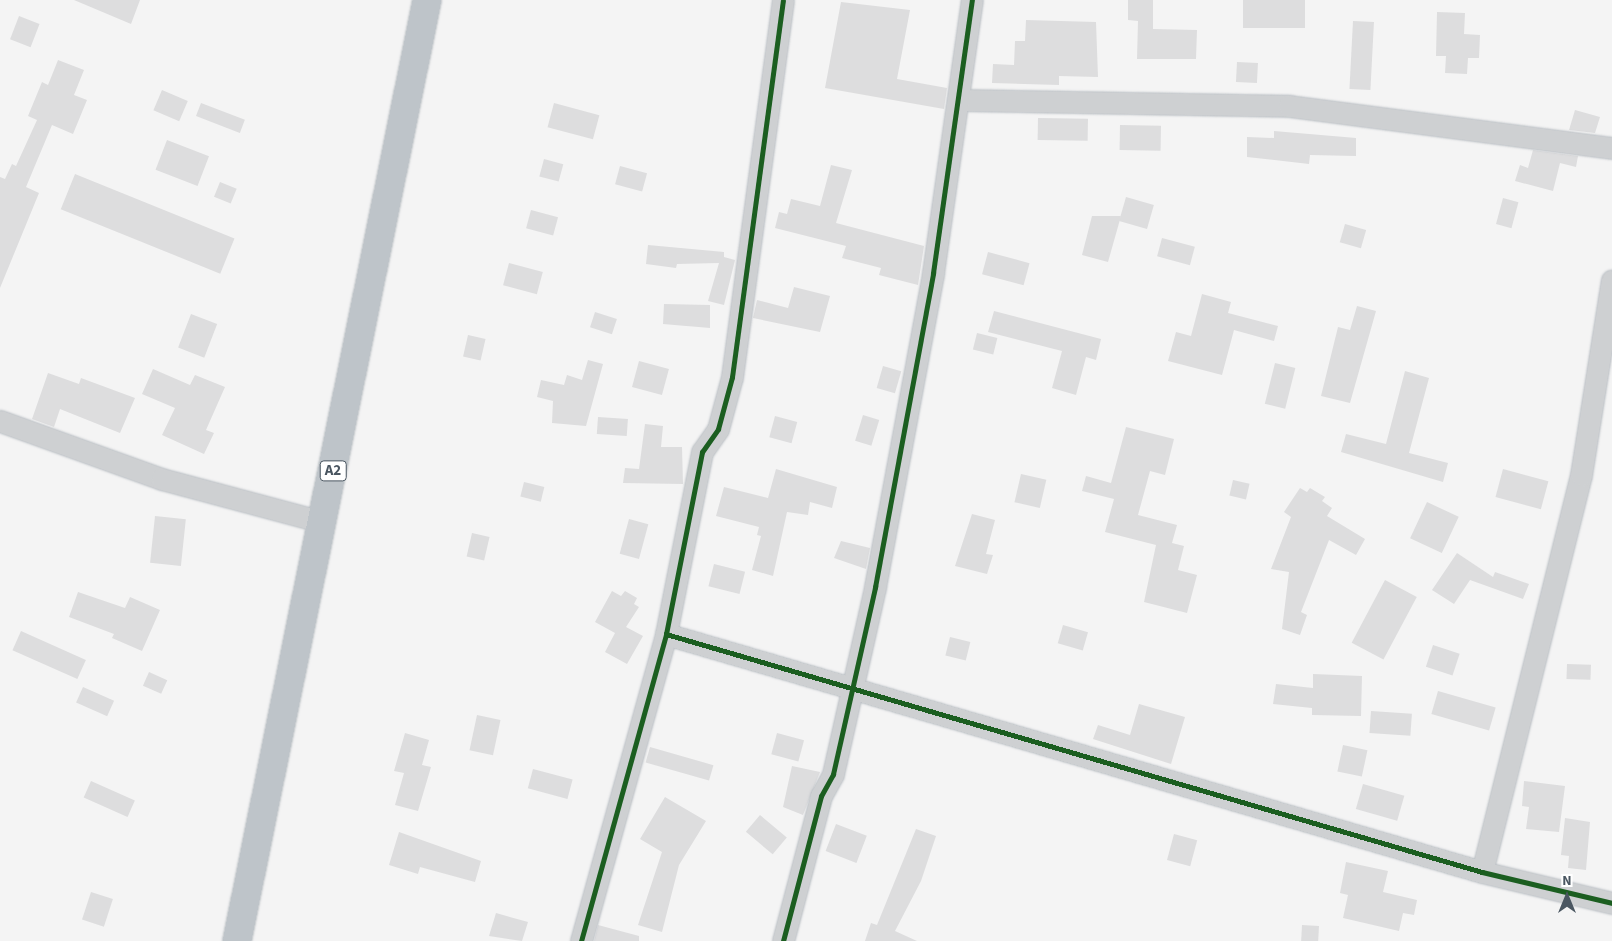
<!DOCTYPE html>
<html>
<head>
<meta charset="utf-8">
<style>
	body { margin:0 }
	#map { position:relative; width:1612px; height:941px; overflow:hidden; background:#f4f4f4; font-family:"Source Sans 3",sans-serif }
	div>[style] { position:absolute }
	.building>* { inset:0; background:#ddddde; transform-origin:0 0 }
	.roads { filter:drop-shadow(0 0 1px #b9bec3) drop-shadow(0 0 1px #b9bec3) }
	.street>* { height:21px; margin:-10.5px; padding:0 10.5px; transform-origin:10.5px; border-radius:10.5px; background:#ced0d2 }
	.highway>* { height:28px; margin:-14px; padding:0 14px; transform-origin:14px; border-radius:14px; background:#bec4c9 }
	.cycleway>* { height:5px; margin:-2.5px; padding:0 2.5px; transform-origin:2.5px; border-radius:2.5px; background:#1b5e20 }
	span { translate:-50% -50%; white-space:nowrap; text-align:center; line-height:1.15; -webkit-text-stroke:4px #fff; paint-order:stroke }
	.shield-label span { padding:1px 4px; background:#fff; border:1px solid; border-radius:4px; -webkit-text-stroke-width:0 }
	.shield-label { font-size:15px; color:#4a5661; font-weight:700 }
	.north { position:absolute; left:1542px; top:871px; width:50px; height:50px; -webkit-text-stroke:4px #fff; paint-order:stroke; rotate:0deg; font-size:14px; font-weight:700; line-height:20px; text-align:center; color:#4a5661 }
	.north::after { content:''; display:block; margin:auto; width:18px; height:22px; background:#4a5661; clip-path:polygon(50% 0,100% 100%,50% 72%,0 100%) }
</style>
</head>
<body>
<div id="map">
	<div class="building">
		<div style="clip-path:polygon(74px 0,140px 0,131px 24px)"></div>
		<div style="clip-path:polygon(1128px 0,1153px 0,1153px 29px,1197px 30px,1196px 59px,1137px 59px,1138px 21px,1128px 20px)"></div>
		<div style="left:1243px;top:0;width:62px;height:28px"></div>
		<div style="clip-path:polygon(841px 2px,910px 10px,897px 79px,947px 88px,944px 109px,825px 88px)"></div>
		<div style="clip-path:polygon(1437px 12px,1465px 13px,1464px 34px,1480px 35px,1479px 58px,1468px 58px,1467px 74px,1445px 73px,1446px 56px,1436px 56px)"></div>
		<div style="left:19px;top:16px;width:22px;height:25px;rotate:21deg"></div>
		<div style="clip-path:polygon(1026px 20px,1096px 22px,1098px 77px,1059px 76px,1059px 85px,992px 83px,993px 64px,1014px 65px,1015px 41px,1025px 41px)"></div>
		<div style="left:1353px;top:21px;width:21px;height:68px;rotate:3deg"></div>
		<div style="clip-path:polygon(58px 60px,84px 70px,74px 95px,87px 100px,73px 134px,52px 125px,26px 187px,39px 193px,0 288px,0 177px,5px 179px,12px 164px,16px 166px,37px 120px,28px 116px,42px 82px,48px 85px)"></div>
		<div style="left:1237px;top:62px;width:21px;height:20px;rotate:3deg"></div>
		<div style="left:162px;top:90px;width:28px;height:22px;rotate:23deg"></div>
		<div style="left:201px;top:103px;width:47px;height:14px;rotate:21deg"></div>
		<div style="left:554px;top:103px;width:47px;height:25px;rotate:15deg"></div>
		<div style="clip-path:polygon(1575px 110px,1600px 117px,1595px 133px,1569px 130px)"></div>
		<div style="left:1038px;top:118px;width:50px;height:22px;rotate:1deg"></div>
		<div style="left:1120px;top:125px;width:41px;height:25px;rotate:1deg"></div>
		<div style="clip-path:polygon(1274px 131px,1356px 138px,1356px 156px,1310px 155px,1309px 164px,1247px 157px,1247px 137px,1274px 138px)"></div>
		<div style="left:167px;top:140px;width:45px;height:32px;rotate:21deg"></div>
		<div style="clip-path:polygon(1533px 150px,1563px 154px,1561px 159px,1563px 154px,1578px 156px,1576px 167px,1560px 163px,1553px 191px,1515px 181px,1520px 165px,1528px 168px)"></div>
		<div style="left:544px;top:159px;width:20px;height:18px;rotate:15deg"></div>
		<div style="clip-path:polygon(831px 165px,852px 170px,836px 223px,924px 246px,918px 285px,879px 275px,881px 268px,842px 258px,846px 246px,775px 228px,779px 212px,787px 214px,791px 199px,820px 206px)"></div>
		<div style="left:620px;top:166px;width:28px;height:19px;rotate:15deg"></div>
		<div style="left:75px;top:174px;width:172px;height:38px;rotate:22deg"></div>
		<div style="left:220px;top:182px;width:18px;height:16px;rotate:22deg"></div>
		<div style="left:1126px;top:197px;width:29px;height:25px;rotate:16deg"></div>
		<div style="left:1503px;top:198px;width:16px;height:27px;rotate:15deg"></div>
		<div style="left:531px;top:210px;width:28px;height:19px;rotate:15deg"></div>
		<div style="clip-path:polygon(1092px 216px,1121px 216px,1108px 262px,1082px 255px)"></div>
		<div style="left:1345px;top:224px;width:22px;height:19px;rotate:16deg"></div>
		<div style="left:1162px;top:238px;width:34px;height:19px;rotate:15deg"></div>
		<div style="clip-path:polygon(648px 245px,724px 252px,724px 257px,735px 260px,724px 305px,708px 301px,719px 263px,677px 264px,676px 268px,646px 264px)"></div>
		<div style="left:988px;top:252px;width:43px;height:23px;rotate:15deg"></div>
		<div style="left:509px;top:263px;width:35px;height:23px;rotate:15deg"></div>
		<div style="clip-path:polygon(794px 287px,830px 296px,820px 332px,753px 318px,757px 300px,788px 308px)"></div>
		<div style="clip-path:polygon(1202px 294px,1231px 302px,1228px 313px,1278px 326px,1274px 341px,1234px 330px,1222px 375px,1168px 361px,1176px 332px,1191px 336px)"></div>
		<div style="clip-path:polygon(664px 304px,710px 305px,710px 328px,663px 324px)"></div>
		<div style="clip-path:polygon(1357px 306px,1376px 311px,1350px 403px,1321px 396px,1338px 327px,1350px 330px)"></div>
		<div style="clip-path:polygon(994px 311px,1101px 339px,1096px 360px,1086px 357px,1076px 395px,1052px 388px,1062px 351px,988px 332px)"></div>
		<div style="left:595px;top:312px;width:23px;height:16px;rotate:18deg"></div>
		<div style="left:191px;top:314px;width:28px;height:36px;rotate:21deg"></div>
		<div style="left:977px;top:333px;width:21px;height:17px;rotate:14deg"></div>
		<div style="left:468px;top:335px;width:18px;height:22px;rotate:13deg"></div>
		<div style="clip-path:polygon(588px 360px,603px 364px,586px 426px,552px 423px,553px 401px,537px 397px,541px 380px,564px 385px,567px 375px,582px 380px)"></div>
		<div style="left:639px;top:361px;width:31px;height:27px;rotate:15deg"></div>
		<div style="left:1275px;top:363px;width:21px;height:42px;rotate:14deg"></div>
		<div style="left:883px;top:366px;width:19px;height:23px;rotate:16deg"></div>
		<div style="clip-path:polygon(153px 369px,190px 385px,195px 375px,225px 387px,206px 430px,214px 433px,204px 454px,162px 435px,175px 408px,142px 394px)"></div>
		<div style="clip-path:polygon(1405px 371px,1429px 378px,1409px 453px,1448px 463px,1443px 482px,1341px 452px,1346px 434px,1386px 444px)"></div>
		<div style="clip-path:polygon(48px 373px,79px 384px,81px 378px,135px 398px,120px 433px,60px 409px,54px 427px,32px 419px)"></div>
		<div style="left:863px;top:415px;width:17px;height:27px;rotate:17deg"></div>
		<div style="left:775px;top:416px;width:23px;height:22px;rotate:15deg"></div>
		<div style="left:598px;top:417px;width:30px;height:17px;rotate:4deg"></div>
		<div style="clip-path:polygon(645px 424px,663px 426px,661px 447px,682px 447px,683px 484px,623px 483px,625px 468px,639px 469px)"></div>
		<div style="clip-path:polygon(1126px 427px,1174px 439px,1165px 475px,1150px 471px,1138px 515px,1177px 525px,1172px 543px,1184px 546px,1178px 570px,1197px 575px,1187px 613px,1144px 602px,1156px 545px,1105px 532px,1114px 499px,1082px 491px,1086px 476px,1111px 483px)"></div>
		<div style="clip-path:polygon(776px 469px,837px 487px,832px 508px,810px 502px,808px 515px,787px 512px,773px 576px,752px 570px,761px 536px,757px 535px,759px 527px,716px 516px,724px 487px,768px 498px)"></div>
		<div style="left:1503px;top:469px;width:47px;height:29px;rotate:15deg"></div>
		<div style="left:1021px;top:474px;width:26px;height:29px;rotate:13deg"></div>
		<div style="left:1233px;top:480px;width:17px;height:16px;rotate:13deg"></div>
		<div style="left:524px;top:482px;width:21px;height:15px;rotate:14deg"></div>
		<div style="clip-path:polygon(1300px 488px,1307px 492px,1310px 488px,1325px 497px,1322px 501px,1332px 508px,1327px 516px,1365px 539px,1356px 555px,1329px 540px,1301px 612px,1307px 615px,1300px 635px,1282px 629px,1289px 572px,1271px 569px,1291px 517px,1284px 512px)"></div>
		<div style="left:1427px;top:502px;width:35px;height:40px;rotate:25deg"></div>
		<div style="clip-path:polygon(972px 514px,995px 520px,986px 554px,993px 555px,987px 574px,955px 566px)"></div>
		<div style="left:155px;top:516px;width:31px;height:47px;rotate:6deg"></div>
		<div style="left:629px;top:519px;width:20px;height:36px;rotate:15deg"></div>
		<div style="left:472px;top:533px;width:18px;height:24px;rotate:13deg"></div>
		<div style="clip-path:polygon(841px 541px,870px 548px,866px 569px,834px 558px)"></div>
		<div style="clip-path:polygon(1457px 553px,1493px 577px,1495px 572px,1529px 584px,1523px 599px,1470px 580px,1454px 604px,1432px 590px)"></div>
		<div style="left:714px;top:564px;width:32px;height:23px;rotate:14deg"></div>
		<div style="left:1385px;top:580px;width:36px;height:71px;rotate:28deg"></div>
		<div style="clip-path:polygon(612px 591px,621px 596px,625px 591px,637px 598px,634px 604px,639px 607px,626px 627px,643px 636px,627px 664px,605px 652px,615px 633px,595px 622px)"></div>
		<div style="clip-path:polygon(78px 592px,125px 608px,130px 597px,160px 610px,142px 651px,112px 638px,114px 634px,69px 617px)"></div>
		<div style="left:1063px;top:625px;width:26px;height:19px;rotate:16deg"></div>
		<div style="left:21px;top:631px;width:71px;height:21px;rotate:24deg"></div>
		<div style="left:950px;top:637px;width:21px;height:19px;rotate:14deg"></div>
		<div style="left:1433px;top:645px;width:28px;height:23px;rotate:18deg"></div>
		<div style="left:1567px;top:664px;width:24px;height:15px;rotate:2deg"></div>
		<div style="left:149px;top:672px;width:20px;height:15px;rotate:24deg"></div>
		<div style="clip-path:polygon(1313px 674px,1362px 676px,1361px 716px,1312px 715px,1312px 708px,1273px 704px,1276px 684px,1313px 688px)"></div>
		<div style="left:83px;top:687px;width:34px;height:17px;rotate:24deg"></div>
		<div style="left:1438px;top:691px;width:60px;height:24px;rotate:16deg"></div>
		<div style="clip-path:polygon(1139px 704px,1185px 717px,1171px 764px,1093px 739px,1098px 725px,1130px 735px)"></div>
		<div style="left:1371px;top:711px;width:41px;height:22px;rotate:4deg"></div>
		<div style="left:477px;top:715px;width:24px;height:36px;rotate:12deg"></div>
		<div style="clip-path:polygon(405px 733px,429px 740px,422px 765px,431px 767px,418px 811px,395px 805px,404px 773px,394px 771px)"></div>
		<div style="left:777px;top:733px;width:28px;height:22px;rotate:15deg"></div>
		<div style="left:1343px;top:745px;width:25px;height:27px;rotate:12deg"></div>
		<div style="left:650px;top:747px;width:66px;height:16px;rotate:16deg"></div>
		<div style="clip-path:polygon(792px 766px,820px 772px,803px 815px,783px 807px)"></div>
		<div style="left:533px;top:769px;width:41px;height:20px;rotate:15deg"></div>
		<div style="left:91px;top:781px;width:48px;height:18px;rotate:24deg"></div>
		<div style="clip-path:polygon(1524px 781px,1565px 786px,1559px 832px,1526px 829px,1529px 807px,1522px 806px)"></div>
		<div style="left:1363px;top:784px;width:43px;height:26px;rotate:16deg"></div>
		<div style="clip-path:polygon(665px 797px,706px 821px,679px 865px,662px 932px,638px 925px,662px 852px,640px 839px)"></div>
		<div style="left:760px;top:815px;width:35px;height:22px;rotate:40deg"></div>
		<div style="clip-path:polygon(1565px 818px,1590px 822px,1586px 870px,1568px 868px,1569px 856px,1561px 855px)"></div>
		<div style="left:836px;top:824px;width:33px;height:29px;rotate:21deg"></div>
		<div style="clip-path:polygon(916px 829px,936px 836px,921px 881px,895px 931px,917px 941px,865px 941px,871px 923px,877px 925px)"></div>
		<div style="clip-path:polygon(399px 832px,481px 861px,475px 882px,420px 867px,418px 874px,389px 865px)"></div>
		<div style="left:1174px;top:834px;width:24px;height:27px;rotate:15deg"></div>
		<div style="clip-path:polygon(1346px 862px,1388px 871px,1383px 892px,1417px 900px,1414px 915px,1403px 913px,1399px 931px,1343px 918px,1348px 895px,1340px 893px)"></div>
		<div style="left:91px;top:892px;width:23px;height:29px;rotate:18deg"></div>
		<div style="clip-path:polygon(496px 913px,528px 922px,522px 941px,489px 936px)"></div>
		<div style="clip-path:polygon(598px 925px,639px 936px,639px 941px,594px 941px)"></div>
		<div style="left:1302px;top:925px;width:17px;height:16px;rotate:3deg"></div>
	</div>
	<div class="roads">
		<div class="street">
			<div style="left:959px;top:100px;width:330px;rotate:1deg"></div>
			<div style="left:1289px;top:106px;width:326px;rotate:7.4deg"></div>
			<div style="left:0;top:421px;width:172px;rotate:19.7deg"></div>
			<div style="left:162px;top:479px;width:167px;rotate:15deg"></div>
			<div style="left:666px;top:634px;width:850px;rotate:16.26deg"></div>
			<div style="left:1482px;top:872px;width:134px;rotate:13.4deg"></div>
			<div style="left:1482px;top:872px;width:409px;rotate:-76deg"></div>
			<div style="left:1581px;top:475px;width:197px;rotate:-81deg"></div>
			<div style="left:581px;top:941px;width:319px;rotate:-74.5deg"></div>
			<div style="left:666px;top:634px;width:186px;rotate:-78.8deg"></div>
			<div style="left:702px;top:452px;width:28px;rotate:-55deg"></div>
			<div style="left:718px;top:429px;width:54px;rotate:-74.9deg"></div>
			<div style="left:732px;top:377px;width:380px;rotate:-82.3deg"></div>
			<div style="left:783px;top:941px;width:150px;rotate:-75.3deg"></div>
			<div style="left:821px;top:796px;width:25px;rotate:-61deg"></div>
			<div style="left:833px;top:774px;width:192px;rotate:-77.3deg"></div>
			<div style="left:875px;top:587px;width:319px;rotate:-79.5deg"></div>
			<div style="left:933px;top:273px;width:276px;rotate:-81.9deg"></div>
		</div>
		<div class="highway">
			<div style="left:237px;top:941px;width:960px;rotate:-78.58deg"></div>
		</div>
	</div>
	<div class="cycleway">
		<div style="left:666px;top:634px;width:850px;rotate:16.26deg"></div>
		<div style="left:1482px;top:872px;width:134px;rotate:13.4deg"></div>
		<div style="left:581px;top:941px;width:319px;rotate:-74.5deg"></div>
		<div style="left:666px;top:634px;width:186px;rotate:-78.8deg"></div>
		<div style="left:702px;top:452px;width:28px;rotate:-55deg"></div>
		<div style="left:718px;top:429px;width:54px;rotate:-74.9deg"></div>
		<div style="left:732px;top:377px;width:380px;rotate:-82.3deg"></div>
		<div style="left:783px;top:941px;width:150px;rotate:-75.3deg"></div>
		<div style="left:821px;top:796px;width:25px;rotate:-61deg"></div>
		<div style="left:833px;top:774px;width:192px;rotate:-77.3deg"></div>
		<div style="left:875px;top:587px;width:319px;rotate:-79.5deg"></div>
		<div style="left:933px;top:273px;width:276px;rotate:-81.9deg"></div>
	</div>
	<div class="shield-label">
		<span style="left:333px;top:471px">A2</span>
	</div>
	<div class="north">N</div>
</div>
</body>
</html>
